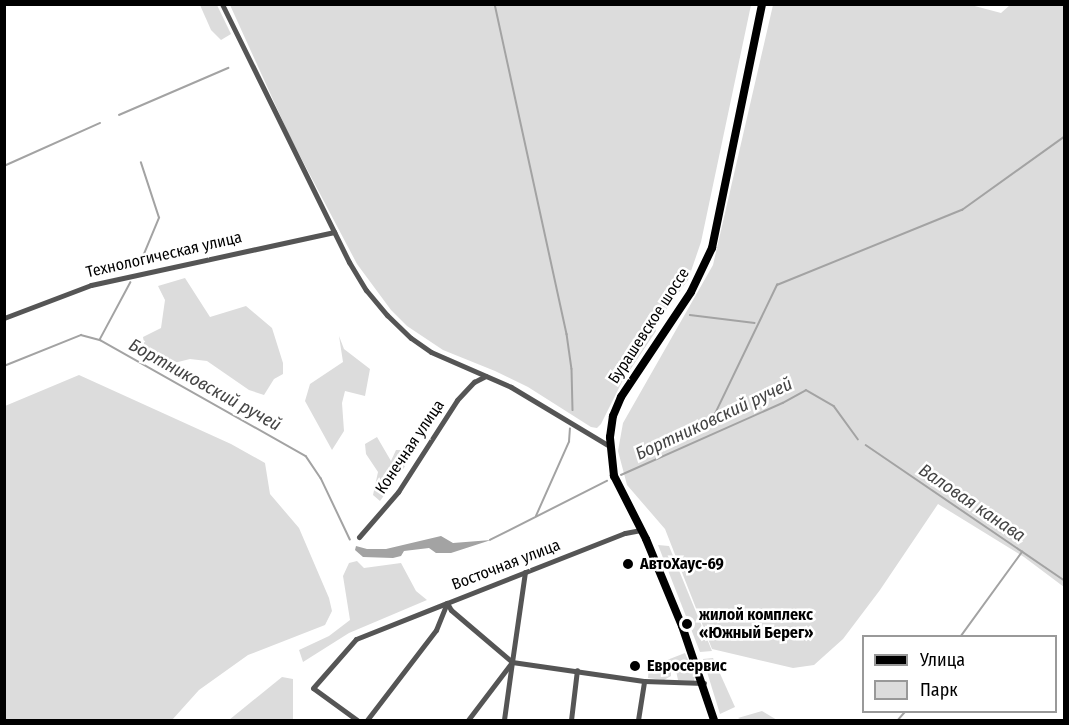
<!DOCTYPE html>
<html>
<head>
<meta charset="utf-8">
<style>
	body { margin:0 }
	#map { position:relative; width:1069px; height:725px; overflow:hidden; background:#fff; font-family:"Fira Sans Condensed",sans-serif }
	div>[style] { position:absolute }
	.green>* { inset:0; background:#dcdcdc }
	.water>* { inset:0; background:#a3a3a3 }
	.stream>* { height:1.5px; margin:-0.75px; padding:0 0.75px; transform-origin:0.75px; border-radius:0.75px; background:#a3a3a3 }
	.street>* { height:5px; margin:-2.5px; padding:0 2.5px; transform-origin:2.5px; border-radius:2.5px; background:#555 }
	.primary>* { height:8px; margin:-4px; padding:0 4px; transform-origin:4px; border-radius:4px; background:#000 }
	.dots>* { width:16px; height:16px; translate:-50% -50%; box-sizing:border-box; border:3px solid #fff; border-radius:50% }
	span { translate:-50% -50%; white-space:nowrap; text-align:center; line-height:1.15; -webkit-text-stroke:5px #fff; paint-order:stroke }
	.street-label { font-size:16px; color:#000 }
	.poi-label { font-size:16px; color:#000; font-weight:700 }
	.left { translate:0 -50%; text-align:left }
	.water-label { font-size:18px; color:#444; font-style:italic }
	.frame { position:absolute; inset:0; border:6px solid #000; pointer-events:none }
	.legend { position:absolute; left:862px; top:635px; width:195px; height:78px; box-sizing:border-box; background:#fff; border:2px solid #999; margin:0; padding:8px 10px; list-style:none; font-size:18px; color:#000 }
	.legend li { display:flex; align-items:center; gap:12px; height:30px }
	.legend b { width:30px; border:2px solid #999 }
</style>
</head>
<body>
<div id="map">
	<div class="green">
		<div style="clip-path:polygon(200px 5px,217px 5px,231px 34px,221px 40px,211px 30px)"></div>
		<div style="clip-path:polygon(230px 5px,751px 5px,701px 242px,688px 280px,654px 326px,656px 331px,622px 382px,601px 424px,597px 428px,591px 427px,528px 387px,495px 371px,443px 350px,407px 326px,391px 310px,357px 264px,290px 137px)"></div>
		<div style="clip-path:polygon(971px 5px,1001px 13px,1010px 5px,1064px 5px,1064px 587px,1024px 557px,938px 504px,880px 590px,843px 639px,814px 665px,793px 668px,712px 649px,665px 529px,627px 485px,618px 451px,623px 423px,713px 265px,773px 5px)"></div>
		<div style="clip-path:polygon(185px 278px,210px 317px,246px 306px,272px 328px,283px 363px,283px 374px,274px 379px,264px 395px,249px 390px,207px 361px,190px 359px,174px 363px,146px 355px,143px 337px,161px 328px,165px 300px,158px 286px)"></div>
		<div style="clip-path:polygon(339px 336px,344px 349px,370px 369px,365px 396px,345px 391px,342px 403px,344px 431px,332px 450px,305px 401px,310px 384px,343px 362px)"></div>
		<div style="clip-path:polygon(79px 375px,231px 444px,265px 463px,270px 494px,299px 528px,329px 598px,332px 611px,325px 625px,248px 655px,199px 690px,172px 720px,5px 720px,5px 406px)"></div>
		<div style="clip-path:polygon(377px 437px,391px 461px,396px 450px,402px 450px,411px 458px,380px 501px,373px 495px,378px 472px,366px 454px,365px 444px)"></div>
		<div style="clip-path:polygon(658px 545px,669px 546px,712px 651px,700px 652px)"></div>
		<div style="clip-path:polygon(357px 561px,364px 568px,401px 563px,416px 591px,427px 600px,349px 633px,303px 662px,299px 650px,329px 636px,350px 620px,343px 576px,349px 563px)"></div>
		<div style="clip-path:polygon(685px 653px,695px 676px,694px 681px,678px 680px,676px 671px,671px 671px,671px 676px,664px 680px,648px 678px,649px 667px)"></div>
		<div style="clip-path:polygon(713px 658px,735px 707px,720px 714px,703px 659px)"></div>
		<div style="clip-path:polygon(282px 677px,293px 679px,293px 720px,229px 720px)"></div>
		<div style="clip-path:polygon(762px 711px,777px 720px,742px 720px,738px 718px)"></div>
	</div>
	<div class="water">
		<div style="clip-path:polygon(441px 536px,453px 543px,491px 540px,451px 553px,436px 553px,429px 548px,404px 551px,401px 556px,393px 558px,363px 557px,355px 550px,356px 546px,367px 549px,386px 549px)"></div>
	</div>
	<div class="stream">
		<div style="left:495px;top:4px;width:338px;rotate:77.7deg"></div>
		<div style="left:567px;top:334px;width:35px;rotate:82deg"></div>
		<div style="left:572px;top:369px;width:41px;rotate:88.6deg"></div>
		<div style="left:119px;top:115px;width:119px;rotate:-23.3deg"></div>
		<div style="left:4px;top:166px;width:105px;rotate:-24.1deg"></div>
		<div style="left:139px;top:266px;width:52px;rotate:-67.4deg"></div>
		<div style="left:159px;top:218px;width:58px;rotate:-108.1deg"></div>
		<div style="left:690px;top:315px;width:65px;rotate:7deg"></div>
		<div style="left:100px;top:339px;width:64px;rotate:-61.8deg"></div>
		<div style="left:4px;top:366px;width:83px;rotate:-21.9deg"></div>
		<div style="left:81px;top:335px;width:20px;rotate:15deg"></div>
		<div style="left:100px;top:340px;width:236px;rotate:29.4deg"></div>
		<div style="left:306px;top:456px;width:27px;rotate:56deg"></div>
		<div style="left:321px;top:478px;width:68px;rotate:64.6deg"></div>
		<div style="left:713px;top:418px;width:148px;rotate:-64.3deg"></div>
		<div style="left:777px;top:285px;width:200px;rotate:-22.1deg"></div>
		<div style="left:962px;top:210px;width:125px;rotate:-35.6deg"></div>
		<div style="left:866px;top:445px;width:240px;rotate:34.3deg"></div>
		<div style="left:621px;top:475px;width:177px;rotate:-24deg"></div>
		<div style="left:783px;top:403px;width:26px;rotate:-29deg"></div>
		<div style="left:806px;top:390px;width:32px;rotate:30deg"></div>
		<div style="left:834px;top:406px;width:41px;rotate:54deg"></div>
		<div style="left:536px;top:516px;width:81px;rotate:-66deg"></div>
		<div style="left:569px;top:442px;width:13px;rotate:-86deg"></div>
		<div style="left:490px;top:540px;width:131px;rotate:-26.8deg"></div>
		<div style="left:961px;top:636px;width:104px;rotate:-54deg"></div>
		<div style="left:898px;top:720px;width:11px;rotate:-49deg"></div>
	</div>
	<div class="street">
		<div style="left:222px;top:4px;width:288px;rotate:63.8deg"></div>
		<div style="left:349px;top:262px;width:33px;rotate:59deg"></div>
		<div style="left:366px;top:290px;width:33px;rotate:50deg"></div>
		<div style="left:387px;top:315px;width:33px;rotate:44deg"></div>
		<div style="left:411px;top:338px;width:24px;rotate:35deg"></div>
		<div style="left:431px;top:352px;width:87px;rotate:23.6deg"></div>
		<div style="left:511px;top:387px;width:114px;rotate:31deg"></div>
		<div style="left:4px;top:318px;width:93px;rotate:-20.8deg"></div>
		<div style="left:91px;top:285px;width:249px;rotate:-12.3deg"></div>
		<div style="left:359px;top:537px;width:60px;rotate:-49.1deg"></div>
		<div style="left:398px;top:492px;width:109px;rotate:-57.3deg"></div>
		<div style="left:457px;top:400px;width:25px;rotate:-47deg"></div>
		<div style="left:474px;top:382px;width:13px;rotate:-27deg"></div>
		<div style="left:512px;top:662px;width:133px;rotate:8.2deg"></div>
		<div style="left:644px;top:681px;width:60px;rotate:1.9deg"></div>
		<div style="left:357px;top:720px;width:54px;rotate:-144deg"></div>
		<div style="left:313px;top:688px;width:65px;rotate:-48.7deg"></div>
		<div style="left:356px;top:639px;width:98px;rotate:-21.6deg"></div>
		<div style="left:447px;top:603px;width:8px;rotate:60deg"></div>
		<div style="left:451px;top:610px;width:80px;rotate:40.4deg"></div>
		<div style="left:512px;top:662px;width:59px;rotate:97.9deg"></div>
		<div style="left:367px;top:720px;width:113px;rotate:-52.5deg"></div>
		<div style="left:436px;top:630px;width:29px;rotate:-68deg"></div>
		<div style="left:447px;top:603px;width:191px;rotate:-21.5deg"></div>
		<div style="left:625px;top:533px;width:16px;rotate:-11deg"></div>
		<div style="left:468px;top:720px;width:73px;rotate:-52.8deg"></div>
		<div style="left:512px;top:662px;width:91px;rotate:-81.8deg"></div>
		<div style="left:571px;top:720px;width:50px;rotate:-83.2deg"></div>
		<div style="left:638px;top:720px;width:39px;rotate:-81deg"></div>
	</div>
	<div class="primary">
		<div style="left:714px;top:720px;width:99px;rotate:-108.8deg"></div>
		<div style="left:682px;top:626px;width:94px;rotate:-112.5deg"></div>
		<div style="left:646px;top:539px;width:71px;rotate:-116.9deg"></div>
		<div style="left:614px;top:476px;width:39px;rotate:-96deg"></div>
		<div style="left:610px;top:437px;width:21px;rotate:-82deg"></div>
		<div style="left:613px;top:416px;width:21px;rotate:-67deg"></div>
		<div style="left:621px;top:397px;width:126px;rotate:-56.3deg"></div>
		<div style="left:691px;top:292px;width:49px;rotate:-64.5deg"></div>
		<div style="left:712px;top:248px;width:249px;rotate:-78.4deg"></div>
	</div>
	<div class="dots">
		<div style="left:628px;top:564px;background:#000"></div>
		<div style="left:687px;top:624px;background:#000"></div>
		<div style="left:635px;top:666px;background:#000"></div>
	</div>
	<div class="street-label">
		<span style="left:164px;top:255px;rotate:-13deg">Технологическая улица</span>
		<span style="left:649px;top:326px;rotate:-57deg">Бурашевское шоссе</span>
		<span style="left:410px;top:447px;rotate:-56deg">Конечная улица</span>
		<span style="left:506px;top:565px;rotate:-21deg">Восточная улица</span>
	</div>
	<div class="poi-label">
		<span class="left" style="left:640px;top:564px">АвтоХаус-69</span>
		<span class="left" style="left:699px;top:624px">жилой комплекс<br>«Южный Берег»</span>
		<span class="left" style="left:647px;top:666px">Евросервис</span>
	</div>
	<div class="water-label">
		<span style="left:205px;top:385px;rotate:29deg">Бортниковский ручей</span>
		<span style="left:714px;top:419px;rotate:-25deg">Бортниковский ручей</span>
		<span style="left:972px;top:503px;rotate:34deg">Валовая канава</span>
	</div>
	<div class="frame"></div>
	<ul class="legend">
	<li><b style="height:8px;background:#000"></b>Улица</li>
	<li><b style="height:16px;background:#dcdcdc"></b>Парк</li>
	</ul>
</div>
</body>
</html>
